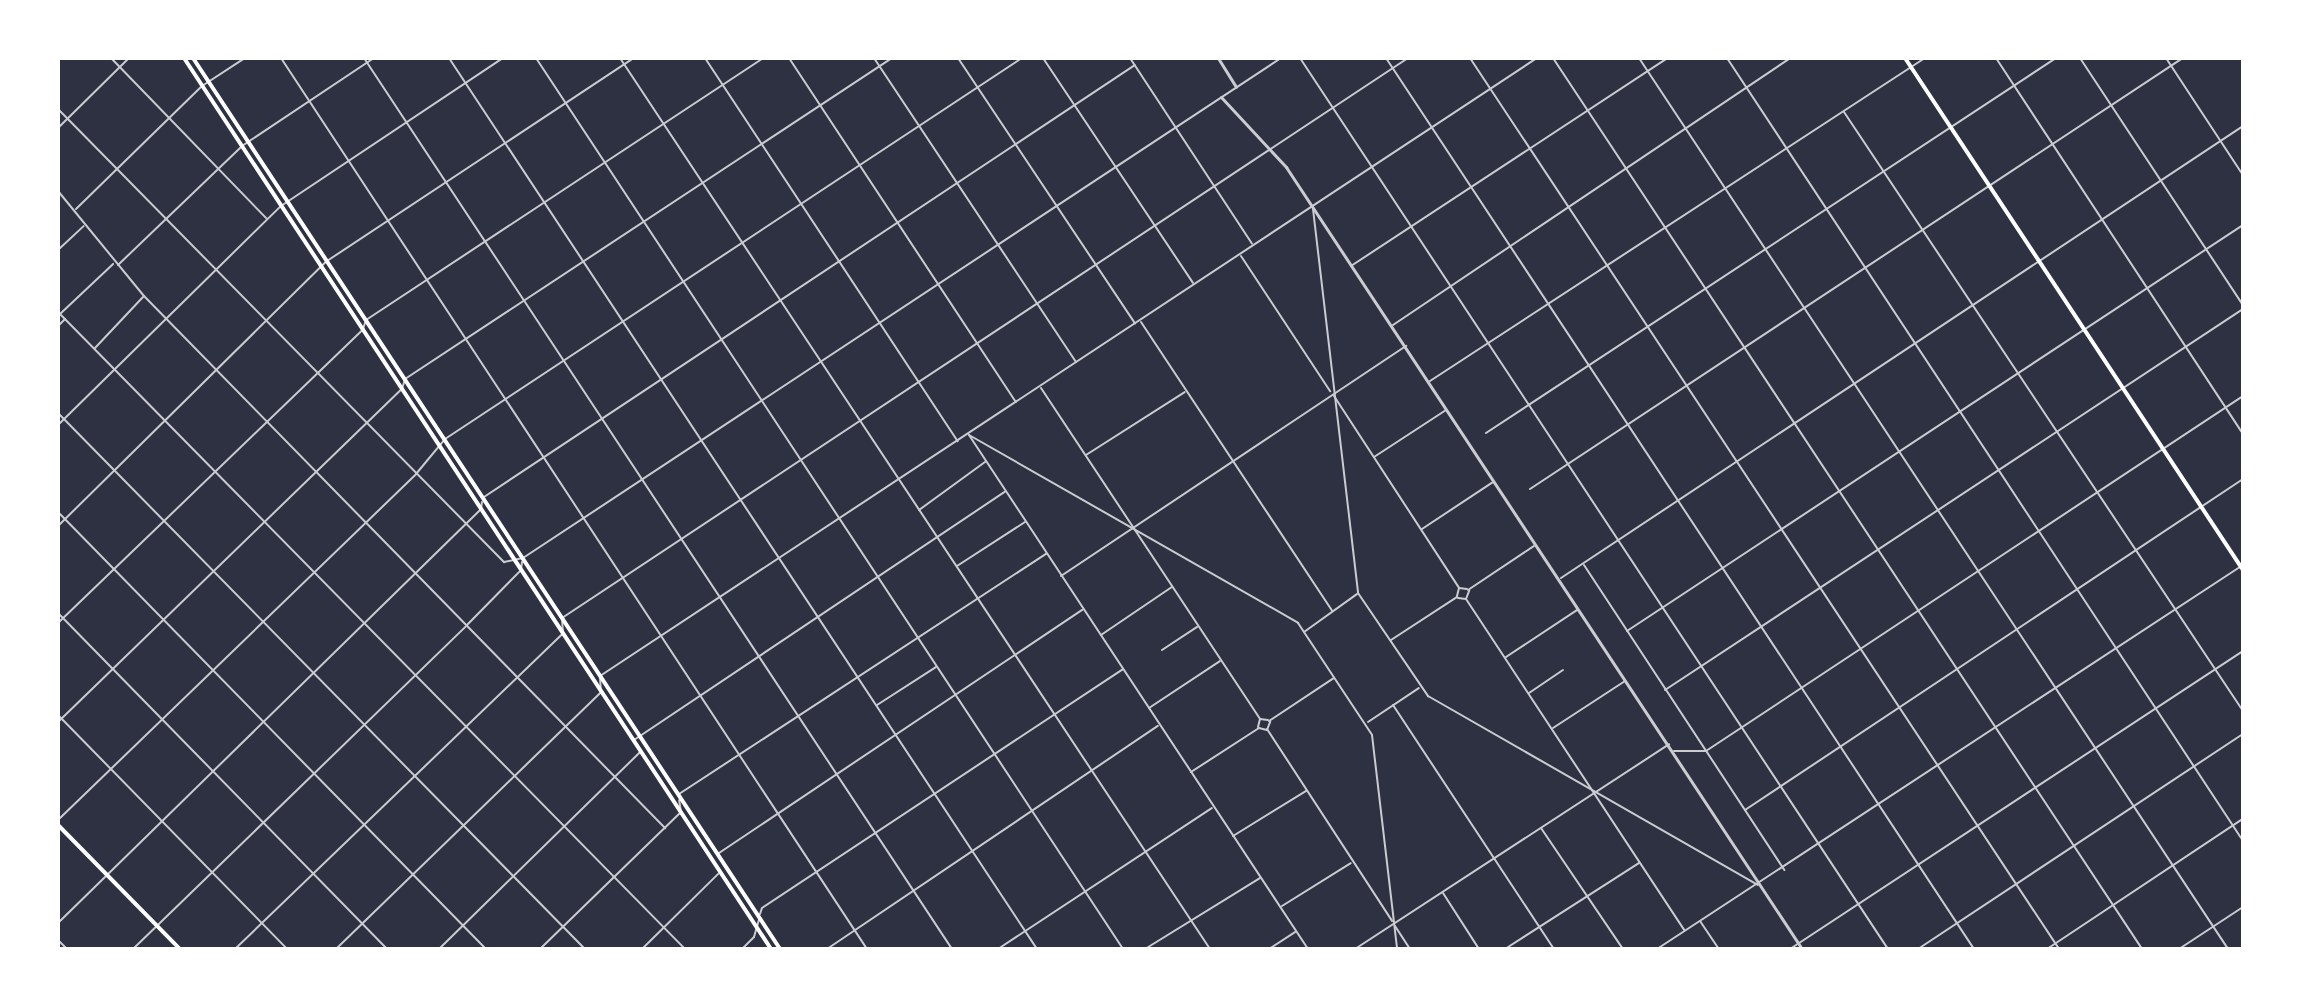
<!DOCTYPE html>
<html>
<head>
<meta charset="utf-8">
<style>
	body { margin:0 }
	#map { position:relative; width:2301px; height:1007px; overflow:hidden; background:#2d3142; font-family:Spectral,serif }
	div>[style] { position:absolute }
	.minor>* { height:2px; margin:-1px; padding:0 1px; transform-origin:1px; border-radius:1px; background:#caccd0 }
	.tertiary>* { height:3px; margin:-1.5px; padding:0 1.5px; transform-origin:1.5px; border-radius:1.5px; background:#caccd0 }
	.secondary>* { height:4px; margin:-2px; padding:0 2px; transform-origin:2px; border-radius:2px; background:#fff }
	.primary>* { height:4px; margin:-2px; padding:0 2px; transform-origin:2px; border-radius:2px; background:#fff }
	span { translate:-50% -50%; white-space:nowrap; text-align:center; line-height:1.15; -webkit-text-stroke:7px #fff; paint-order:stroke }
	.frame { position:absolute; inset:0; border:60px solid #fff; pointer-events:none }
</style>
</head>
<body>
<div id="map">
	<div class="minor">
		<div style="left:111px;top:58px;width:223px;rotate:45.9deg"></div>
		<div style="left:281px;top:58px;width:1066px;rotate:56.67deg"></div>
		<div style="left:364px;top:58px;width:1068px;rotate:56.58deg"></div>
		<div style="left:449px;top:58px;width:1068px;rotate:56.58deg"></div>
		<div style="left:536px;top:58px;width:1067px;rotate:56.62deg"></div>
		<div style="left:620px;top:58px;width:1069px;rotate:56.49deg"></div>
		<div style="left:705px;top:58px;width:459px;rotate:56.6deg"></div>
		<div style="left:789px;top:58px;width:412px;rotate:56.6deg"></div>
		<div style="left:874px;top:58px;width:365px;rotate:56.4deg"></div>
		<div style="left:958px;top:58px;width:319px;rotate:56.3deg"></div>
		<div style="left:1043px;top:58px;width:270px;rotate:56.3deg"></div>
		<div style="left:1130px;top:58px;width:222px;rotate:56.7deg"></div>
		<div style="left:1300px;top:58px;width:1068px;rotate:56.58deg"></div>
		<div style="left:1386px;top:58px;width:1068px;rotate:56.58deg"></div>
		<div style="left:1470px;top:58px;width:1068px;rotate:56.53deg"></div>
		<div style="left:1553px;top:58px;width:1068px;rotate:56.53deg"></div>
		<div style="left:1639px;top:58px;width:1068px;rotate:56.53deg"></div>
		<div style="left:1727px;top:58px;width:938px;rotate:56.61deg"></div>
		<div style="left:1996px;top:58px;width:450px;rotate:56.7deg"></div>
		<div style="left:2080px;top:58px;width:296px;rotate:56.6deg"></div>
		<div style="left:2166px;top:58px;width:140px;rotate:56.7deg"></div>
		<div style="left:58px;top:109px;width:636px;rotate:45.45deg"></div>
		<div style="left:504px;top:562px;width:19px;rotate:-12deg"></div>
		<div style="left:523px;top:558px;width:908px;rotate:-33.41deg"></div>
		<div style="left:1844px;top:112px;width:720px;rotate:56.33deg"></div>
		<div style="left:58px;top:128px;width:100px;rotate:-44.6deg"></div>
		<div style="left:58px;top:191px;width:136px;rotate:50.7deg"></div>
		<div style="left:144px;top:296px;width:745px;rotate:45.6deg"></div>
		<div style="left:76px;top:209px;width:176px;rotate:-44.3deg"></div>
		<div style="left:202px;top:86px;width:51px;rotate:-33.1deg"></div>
		<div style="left:1313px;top:209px;width:387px;rotate:83.3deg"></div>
		<div style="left:1358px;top:593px;width:125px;rotate:55.8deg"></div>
		<div style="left:1428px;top:696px;width:380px;rotate:29.8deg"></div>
		<div style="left:58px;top:250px;width:35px;rotate:-43deg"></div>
		<div style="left:1241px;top:256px;width:162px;rotate:56.6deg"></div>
		<div style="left:118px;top:265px;width:172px;rotate:-43.8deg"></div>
		<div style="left:242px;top:146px;width:159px;rotate:-33.7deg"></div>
		<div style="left:1351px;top:266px;width:379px;rotate:-33.3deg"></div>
		<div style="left:58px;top:312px;width:894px;rotate:45.45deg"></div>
		<div style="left:60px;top:314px;width:73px;rotate:-43.3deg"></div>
		<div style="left:1141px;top:322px;width:346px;rotate:56.5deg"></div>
		<div style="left:1393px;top:325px;width:479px;rotate:-33.9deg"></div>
		<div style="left:58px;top:326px;width:10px;rotate:-45deg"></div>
		<div style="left:95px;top:348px;width:70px;rotate:-46.7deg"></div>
		<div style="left:1430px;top:381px;width:591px;rotate:-33.13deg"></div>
		<div style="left:1041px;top:388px;width:397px;rotate:56.5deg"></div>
		<div style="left:1334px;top:396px;width:229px;rotate:56.9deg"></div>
		<div style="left:58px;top:413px;width:752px;rotate:45.49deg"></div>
		<div style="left:58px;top:425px;width:313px;rotate:-44.5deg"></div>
		<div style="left:281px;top:206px;width:267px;rotate:-33.7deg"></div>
		<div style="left:1486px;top:433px;width:682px;rotate:-33.34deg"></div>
		<div style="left:969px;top:435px;width:379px;rotate:29.7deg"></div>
		<div style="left:1298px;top:623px;width:134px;rotate:56.5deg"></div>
		<div style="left:1372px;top:735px;width:215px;rotate:83.3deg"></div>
		<div style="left:969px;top:435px;width:616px;rotate:56.59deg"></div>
		<div style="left:1086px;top:455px;width:117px;rotate:-32.5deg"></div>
		<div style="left:1374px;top:457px;width:86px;rotate:-33.1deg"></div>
		<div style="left:1530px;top:489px;width:782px;rotate:-33.43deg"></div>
		<div style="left:484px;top:497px;width:781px;rotate:-33.57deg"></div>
		<div style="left:919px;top:510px;width:82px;rotate:-36deg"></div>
		<div style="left:58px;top:512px;width:612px;rotate:45.6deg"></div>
		<div style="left:58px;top:526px;width:378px;rotate:-44.6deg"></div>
		<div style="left:327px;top:261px;width:368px;rotate:-33.5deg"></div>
		<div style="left:1422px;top:529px;width:85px;rotate:-33.5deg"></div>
		<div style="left:1584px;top:565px;width:365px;rotate:56.7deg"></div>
		<div style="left:957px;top:566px;width:81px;rotate:-32.9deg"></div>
		<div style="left:1061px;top:576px;width:415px;rotate:-33.7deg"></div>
		<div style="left:1561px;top:578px;width:818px;rotate:-33.53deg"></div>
		<div style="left:1468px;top:590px;width:79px;rotate:-33.7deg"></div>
		<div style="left:1457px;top:596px;width:8px;rotate:-76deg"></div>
		<div style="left:1459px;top:588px;width:8px;rotate:7deg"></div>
		<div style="left:1458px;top:598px;width:8px;rotate:7deg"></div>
		<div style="left:1466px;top:599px;width:9px;rotate:-69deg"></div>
		<div style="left:1466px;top:599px;width:396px;rotate:56.6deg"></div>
		<div style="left:58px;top:613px;width:470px;rotate:45.6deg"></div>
		<div style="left:58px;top:623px;width:424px;rotate:-43.9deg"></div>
		<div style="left:363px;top:329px;width:9px;rotate:-72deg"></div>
		<div style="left:366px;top:320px;width:476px;rotate:-33.4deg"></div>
		<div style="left:1627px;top:631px;width:738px;rotate:-33.39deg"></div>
		<div style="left:1304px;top:632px;width:65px;rotate:-35.6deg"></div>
		<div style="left:1101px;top:635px;width:86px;rotate:-34.1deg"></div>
		<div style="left:1391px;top:640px;width:79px;rotate:-33.1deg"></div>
		<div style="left:1162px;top:650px;width:42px;rotate:-33.3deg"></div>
		<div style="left:1506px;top:657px;width:85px;rotate:-33.5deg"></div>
		<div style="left:1665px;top:690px;width:692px;rotate:-33.39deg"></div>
		<div style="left:1529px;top:693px;width:41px;rotate:-34.1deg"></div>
		<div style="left:877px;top:705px;width:70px;rotate:-32.8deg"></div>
		<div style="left:1393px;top:705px;width:292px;rotate:56.6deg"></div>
		<div style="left:1149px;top:708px;width:85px;rotate:-33.5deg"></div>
		<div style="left:58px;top:715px;width:327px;rotate:45.6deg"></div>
		<div style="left:1269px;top:721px;width:78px;rotate:-33.5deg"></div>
		<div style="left:58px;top:722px;width:479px;rotate:-44.1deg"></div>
		<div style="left:402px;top:389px;width:10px;rotate:-73deg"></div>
		<div style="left:405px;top:379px;width:583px;rotate:-33.39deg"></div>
		<div style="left:1368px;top:722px;width:61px;rotate:-33.7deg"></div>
		<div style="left:1258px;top:727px;width:8px;rotate:-76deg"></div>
		<div style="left:1260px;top:719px;width:8px;rotate:7deg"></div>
		<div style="left:1259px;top:728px;width:8px;rotate:14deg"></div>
		<div style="left:1267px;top:730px;width:9px;rotate:-69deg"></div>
		<div style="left:1553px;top:728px;width:86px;rotate:-33.1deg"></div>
		<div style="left:1267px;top:729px;width:229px;rotate:56.9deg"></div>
		<div style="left:634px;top:740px;width:446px;rotate:-33.8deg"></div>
		<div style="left:1674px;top:751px;width:32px"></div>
		<div style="left:1706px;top:751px;width:644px;rotate:-33.47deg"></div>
		<div style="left:1191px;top:772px;width:81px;rotate:-32.9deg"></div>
		<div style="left:679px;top:794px;width:439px;rotate:-33.2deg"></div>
		<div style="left:1745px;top:810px;width:598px;rotate:-33.61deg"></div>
		<div style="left:58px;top:820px;width:498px;rotate:-44deg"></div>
		<div style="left:416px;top:474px;width:45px;rotate:-50.4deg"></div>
		<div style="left:445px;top:439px;width:691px;rotate:-33.44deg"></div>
		<div style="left:1541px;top:828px;width:146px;rotate:55.9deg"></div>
		<div style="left:1233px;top:836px;width:86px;rotate:-31.7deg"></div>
		<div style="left:719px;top:853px;width:437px;rotate:-33.8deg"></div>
		<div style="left:1443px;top:893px;width:67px;rotate:57.3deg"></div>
		<div style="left:1282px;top:906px;width:81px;rotate:-31.9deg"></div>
		<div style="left:760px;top:914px;width:6px;rotate:-72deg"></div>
		<div style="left:762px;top:908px;width:432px;rotate:-33.5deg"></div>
		<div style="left:1700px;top:921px;width:34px;rotate:56deg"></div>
		<div style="left:58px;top:923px;width:592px;rotate:-44.38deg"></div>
		<div style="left:481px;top:509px;width:7px;rotate:-82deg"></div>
		<div style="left:1395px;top:926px;width:27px;rotate:57deg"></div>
		<div style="left:58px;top:940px;width:13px;rotate:45deg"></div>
		<div style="left:133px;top:949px;width:465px;rotate:-44.1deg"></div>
		<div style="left:467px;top:625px;width:77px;rotate:-45.5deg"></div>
		<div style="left:521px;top:570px;width:8px;rotate:-83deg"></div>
		<div style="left:235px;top:949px;width:455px;rotate:-43.9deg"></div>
		<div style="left:563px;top:633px;width:15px;rotate:-94deg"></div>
		<div style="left:562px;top:618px;width:1015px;rotate:-33.5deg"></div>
		<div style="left:336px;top:949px;width:369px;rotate:-44.1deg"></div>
		<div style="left:601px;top:692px;width:16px;rotate:-94deg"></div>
		<div style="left:600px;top:676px;width:1122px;rotate:-33.41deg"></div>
		<div style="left:439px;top:949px;width:283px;rotate:-44.4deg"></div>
		<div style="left:540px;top:949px;width:197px;rotate:-44.2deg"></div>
		<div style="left:681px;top:812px;width:12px;rotate:-99deg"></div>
		<div style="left:642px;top:949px;width:107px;rotate:-44.6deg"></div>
		<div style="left:742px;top:949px;width:17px;rotate:-45deg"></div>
		<div style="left:754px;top:937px;width:18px;rotate:-74deg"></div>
		<div style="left:827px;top:949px;width:399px;rotate:-34deg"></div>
		<div style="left:998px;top:949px;width:256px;rotate:-33.4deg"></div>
		<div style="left:1145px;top:949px;width:135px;rotate:-31.7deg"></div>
		<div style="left:1269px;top:949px;width:31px;rotate:-33deg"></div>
		<div style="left:1355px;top:949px;width:375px;rotate:-33.1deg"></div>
		<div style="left:1505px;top:949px;width:159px;rotate:-32.7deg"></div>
		<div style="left:1657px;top:949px;width:701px;rotate:-33.24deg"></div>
		<div style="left:1790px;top:949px;width:542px;rotate:-33.34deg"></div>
		<div style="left:1918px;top:949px;width:390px;rotate:-33.5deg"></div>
		<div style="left:2047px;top:949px;width:235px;rotate:-33.6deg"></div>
		<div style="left:2179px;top:949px;width:77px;rotate:-33.3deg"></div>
	</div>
	<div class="tertiary">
		<div style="left:1218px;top:58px;width:34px;rotate:58deg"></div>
		<div style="left:1221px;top:97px;width:96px;rotate:47.1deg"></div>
		<div style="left:1286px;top:167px;width:937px;rotate:56.58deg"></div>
	</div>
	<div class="secondary">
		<div style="left:1905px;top:58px;width:614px;rotate:56.57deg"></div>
		<div style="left:58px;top:825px;width:174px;rotate:45.5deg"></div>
	</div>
	<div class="primary">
		<div style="left:184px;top:58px;width:1067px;rotate:56.62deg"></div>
		<div style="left:193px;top:58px;width:1067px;rotate:56.62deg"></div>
	</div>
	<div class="frame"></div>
</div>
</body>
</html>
